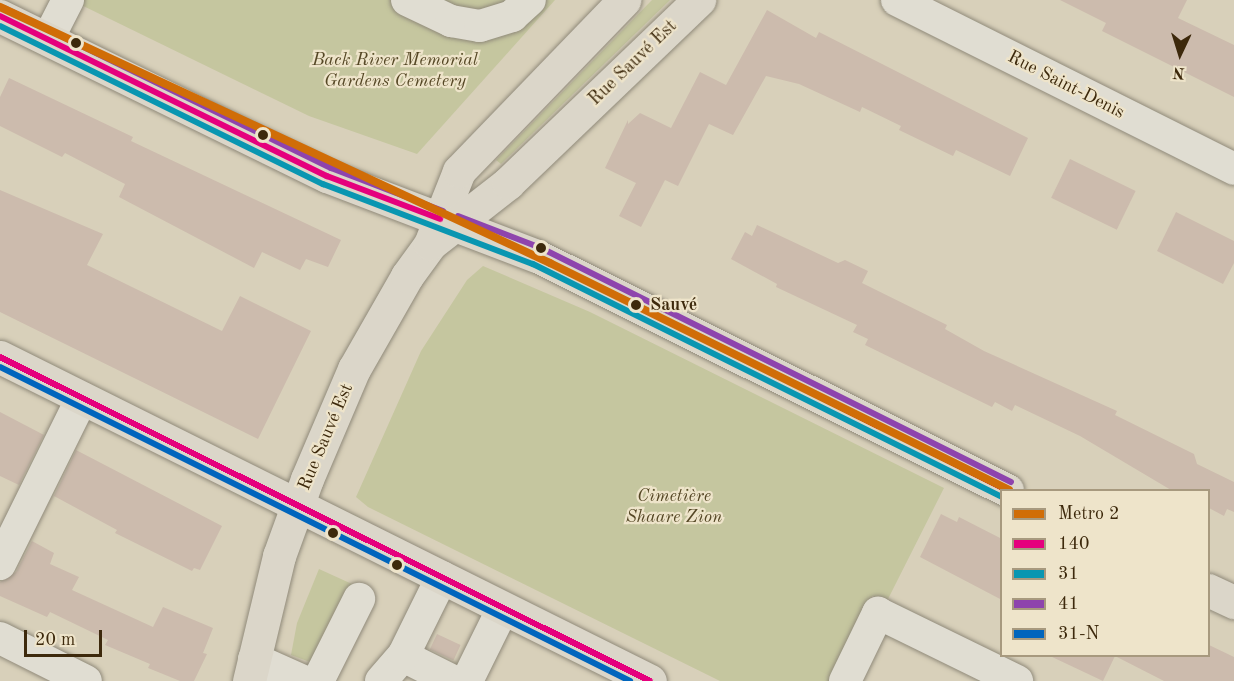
<!DOCTYPE html>
<html>
<head>
<meta charset="utf-8">
<style>
	body { margin:0 }
	#map { position:relative; width:1234px; height:681px; overflow:hidden; background:#d8d0ba; font-family:"Old Standard TT",serif }
	div>[style] { position:absolute }
	.green>* { inset:0; background:#c5c69f }
	.building>* { inset:0; background:#ccbbad; transform-origin:0 0 }
	.roads { filter:drop-shadow(0 0 2px #908a7a) drop-shadow(0 0 2px #908a7a) }
	.minor>* { height:32px; margin:-16px; padding:0 16px; transform-origin:16px; border-radius:16px; background:#e0ddd2 }
	.major>* { height:33px; margin:-16.5px; padding:0 16.5px; transform-origin:16.5px; border-radius:16.5px; background:#dbd6c9 }
	.bus-1>* { height:6px; margin:-3px; padding:0 3px; transform-origin:3px; border-radius:3px; background:#e5007d }
	.bus-2>* { height:6px; margin:-3px; padding:0 3px; transform-origin:3px; border-radius:3px; background:#0996b1 }
	.bus-3>* { height:6px; margin:-3px; padding:0 3px; transform-origin:3px; border-radius:3px; background:#8e44ad }
	.bus-4>* { height:6px; margin:-3px; padding:0 3px; transform-origin:3px; border-radius:3px; background:#0065bd }
	.metro-1>* { height:8px; margin:-4px; padding:0 4px; transform-origin:4px; border-radius:4px; background:#d06d07 }
	.dots>* { width:16px; height:16px; translate:-50% -50%; box-sizing:border-box; border:3px solid #eee4ca; border-radius:50% }
	span { translate:-50% -50%; white-space:nowrap; text-align:center; line-height:1.15; -webkit-text-stroke:4.5px #eee4ca; paint-order:stroke }
	.park-label { font-size:18px; color:#554725; font-style:italic }
	.street-label { font-size:18px; color:#3d290c }
	.stop-label { font-size:18px; color:#3d290c; font-weight:700 }
	.left { translate:0 -50%; text-align:left }
	.legend { position:absolute; left:1000px; top:489px; width:210px; height:168px; box-sizing:border-box; background:#eee4ca; border:2px solid #a7997e; margin:0; padding:8px 10px; list-style:none; font-size:18px; color:#3d290c }
	.legend li { display:flex; align-items:center; gap:12px; height:30px }
	.legend b { width:30px; border:2px solid #a7997e }
	.north { position:absolute; left:1150px; top:24px; width:60px; height:60px; -webkit-text-stroke:4px #eee4ca; paint-order:stroke; rotate:184deg; font-size:16px; font-weight:700; line-height:24px; text-align:center; color:#3d290c }
	.north::after { content:''; display:block; margin:auto; width:21px; height:27px; background:#3d290c; clip-path:polygon(50% 0,100% 100%,50% 72%,0 100%) }
	.scale { position:absolute; left:24px; top:630px; width:78px; height:27px; box-sizing:border-box; border:3px solid #3d290c; border-top:0; padding-left:8px; font-size:18px; line-height:21px; white-space:nowrap; color:#3d290c; -webkit-text-stroke:4px #eee4ca; paint-order:stroke }
</style>
</head>
<body>
<div id="map">
	<div class="green">
		<div style="clip-path:polygon(71px 0,555px 0,417px 154px,309px 116px)"></div>
		<div style="clip-path:polygon(652px 0,670px 0,501px 164px,496px 160px)"></div>
		<div style="clip-path:polygon(483px 266px,590px 312px,944px 488px,886px 603px,872px 596px,830px 681px,720px 681px,368px 507px,356px 497px,421px 351px,467px 280px)"></div>
		<div style="clip-path:polygon(319px 569px,352px 584px,310px 662px,291px 655px,297px 623px)"></div>
	</div>
	<div class="building">
		<div style="clip-path:polygon(1060px 0,1187px 0,1178px 18px,1234px 45px,1234px 97px,1102px 31px,1106px 23px)"></div>
		<div style="clip-path:polygon(767px 10px,816px 38px,819px 32px,1028px 138px,1010px 176px,956px 150px,953px 156px,899px 130px,901px 126px,862px 107px,860px 112px,799px 84px,766px 76px,733px 135px,709px 124px,678px 186px,665px 180px,641px 227px,619px 216px,636px 183px,605px 168px,628px 120px,628px 124px,640px 113px,671px 128px,700px 72px,726px 85px)"></div>
		<div style="clip-path:polygon(9px 78px,133px 137px,131px 141px,341px 240px,328px 267px,306px 259px,300px 270px,262px 252px,254px 268px,119px 197px,125px 184px,65px 153px,62px 157px,0 126px,0 97px)"></div>
		<div style="left:1070px;top:159px;width:73px;height:43px;rotate:26deg"></div>
		<div style="clip-path:polygon(0 190px,103px 234px,87px 265px,222px 331px,240px 296px,311px 331px,258px 439px,0 312px)"></div>
		<div style="clip-path:polygon(1176px 212px,1234px 241px,1234px 263px,1223px 284px,1157px 251px)"></div>
		<div style="clip-path:polygon(757px 225px,838px 263px,845px 260px,868px 271px,862px 283px,947px 325px,945px 329px,984px 351px,1117px 411px,1115px 415px,1194px 454px,1197px 464px,1234px 482px,1234px 512px,1227px 509px,1224px 516px,1209px 508px,1209px 490px,1171px 490px,1080px 436px,1015px 405px,1012px 411px,995px 402px,992px 407px,865px 345px,868px 339px,853px 332px,857px 325px,776px 287px,777px 284px,731px 259px,745px 232px,752px 236px)"></div>
		<div style="clip-path:polygon(0 412px,44px 435px,19px 485px,0 476px)"></div>
		<div style="clip-path:polygon(76px 450px,222px 526px,200px 570px,194px 568px,192px 571px,115px 533px,117px 530px,54px 496px)"></div>
		<div style="clip-path:polygon(941px 514px,957px 522px,959px 517px,1002px 539px,1002px 600px,920px 557px)"></div>
		<div style="clip-path:polygon(32px 541px,54px 553px,50px 564px,79px 577px,72px 590px,153px 627px,163px 607px,213px 628px,203px 653px,207px 654px,194px 681px,180px 681px,158px 672px,148px 668px,150px 664px,105px 645px,108px 640px,50px 612px,47px 617px,0 596px,0 582px,16px 572px)"></div>
		<div style="left:437px;top:634px;width:26px;height:17px;rotate:25deg"></div>
		<div style="clip-path:polygon(1209px 645px,1234px 657px,1234px 681px,1164px 681px,1115px 656px,1103px 681px,1050px 656px,1209px 656px)"></div>
	</div>
	<div class="roads">
		<div class="minor">
			<div style="left:407px;top:0;width:49px;rotate:25.5deg"></div>
			<div style="left:451px;top:21px;width:29px;rotate:10deg"></div>
			<div style="left:480px;top:26px;width:34px;rotate:-17deg"></div>
			<div style="left:512px;top:16px;width:24px;rotate:-42deg"></div>
			<div style="left:897px;top:0;width:377px;rotate:26.6deg"></div>
			<div style="left:48px;top:39px;width:44px;rotate:-62.9deg"></div>
			<div style="left:0;top:564px;width:185px;rotate:-63.7deg"></div>
			<div style="left:0;top:638px;width:96px;rotate:26.6deg"></div>
			<div style="left:403px;top:656px;width:56px;rotate:26.6deg"></div>
			<div style="left:254px;top:659px;width:54px;rotate:24.2deg"></div>
			<div style="left:318px;top:681px;width:92px;rotate:-63.4deg"></div>
			<div style="left:381px;top:681px;width:33px;rotate:-49deg"></div>
			<div style="left:403px;top:656px;width:88px;rotate:-63.7deg"></div>
			<div style="left:467px;top:681px;width:81px;rotate:-63.7deg"></div>
			<div style="left:845px;top:681px;width:76px;rotate:-64.1deg"></div>
			<div style="left:878px;top:613px;width:155px;rotate:26.1deg"></div>
		</div>
		<div class="major">
			<div style="left:0;top:16px;width:364px;rotate:26.1deg"></div>
			<div style="left:327px;top:176px;width:225px;rotate:20.9deg"></div>
			<div style="left:537px;top:256px;width:525px;rotate:26.47deg"></div>
			<div style="left:432px;top:239px;width:73px;rotate:-68.3deg"></div>
			<div style="left:459px;top:171px;width:238px;rotate:-46deg"></div>
			<div style="left:0;top:357px;width:726px;rotate:26.49deg"></div>
			<div style="left:1208px;top:590px;width:29px;rotate:25deg"></div>
			<div style="left:249px;top:681px;width:129px;rotate:-76.5deg"></div>
			<div style="left:279px;top:556px;width:82px;rotate:-70deg"></div>
			<div style="left:307px;top:479px;width:120px;rotate:-66.9deg"></div>
			<div style="left:354px;top:369px;width:107px;rotate:-60.3deg"></div>
			<div style="left:407px;top:276px;width:39px;rotate:-54deg"></div>
			<div style="left:430px;top:244px;width:99px;rotate:-38deg"></div>
			<div style="left:508px;top:183px;width:265px;rotate:-43.8deg"></div>
		</div>
	</div>
	<div class="bus-1">
		<div style="left:0;top:16px;width:364px;rotate:26.1deg"></div>
		<div style="left:327px;top:176px;width:121px;rotate:20.8deg"></div>
		<div style="left:552px;top:264px;width:508px;rotate:26.41deg"></div>
		<div style="left:0;top:357px;width:726px;rotate:26.49deg"></div>
	</div>
	<div class="bus-2">
		<div style="left:0;top:26px;width:360px;rotate:26.1deg"></div>
		<div style="left:323px;top:184px;width:225px;rotate:20.9deg"></div>
		<div style="left:533px;top:264px;width:524px;rotate:26.42deg"></div>
	</div>
	<div class="bus-3">
		<div style="left:4px;top:8px;width:364px;rotate:26.1deg"></div>
		<div style="left:331px;top:168px;width:120px;rotate:21deg"></div>
		<div style="left:458px;top:216px;width:89px;rotate:21.1deg"></div>
		<div style="left:541px;top:248px;width:525px;rotate:26.47deg"></div>
	</div>
	<div class="bus-4">
		<div style="left:0;top:367px;width:704px;rotate:26.49deg"></div>
	</div>
	<div class="metro-1">
		<div style="left:0;top:7px;width:607px;rotate:24.96deg"></div>
		<div style="left:550px;top:263px;width:512px;rotate:26.31deg"></div>
	</div>
	<div class="dots">
		<div style="left:76px;top:43px;background:#3d290c"></div>
		<div style="left:263px;top:135px;background:#3d290c"></div>
		<div style="left:541px;top:248px;background:#3d290c"></div>
		<div style="left:636px;top:305px;background:#3d290c"></div>
		<div style="left:333px;top:533px;background:#3d290c"></div>
		<div style="left:397px;top:565px;background:#3d290c"></div>
	</div>
	<div class="park-label">
		<span style="left:395px;top:71px">Back River Memorial<br>Gardens Cemetery</span>
		<span style="left:674px;top:507px">Cimetière<br>Shaare Zion</span>
	</div>
	<div class="street-label">
		<span style="left:633px;top:63px;rotate:-44deg">Rue Sauvé Est</span>
		<span style="left:1066px;top:85px;rotate:27deg">Rue Saint-Denis</span>
		<span style="left:326px;top:437px;rotate:-67deg">Rue Sauvé Est</span>
	</div>
	<div class="stop-label">
		<span class="left" style="left:650px;top:305px">Sauvé</span>
	</div>
	<ul class="legend">
	<li><b style="height:8px;background:#d06d07"></b>Metro 2</li>
	<li><b style="height:8px;background:#e5007d"></b>140</li>
	<li><b style="height:8px;background:#0996b1"></b>31</li>
	<li><b style="height:8px;background:#8e44ad"></b>41</li>
	<li><b style="height:8px;background:#0065bd"></b>31-N</li>
	</ul>
	<div class="north">N</div>
	<div class="scale">20 m</div>
</div>
</body>
</html>
